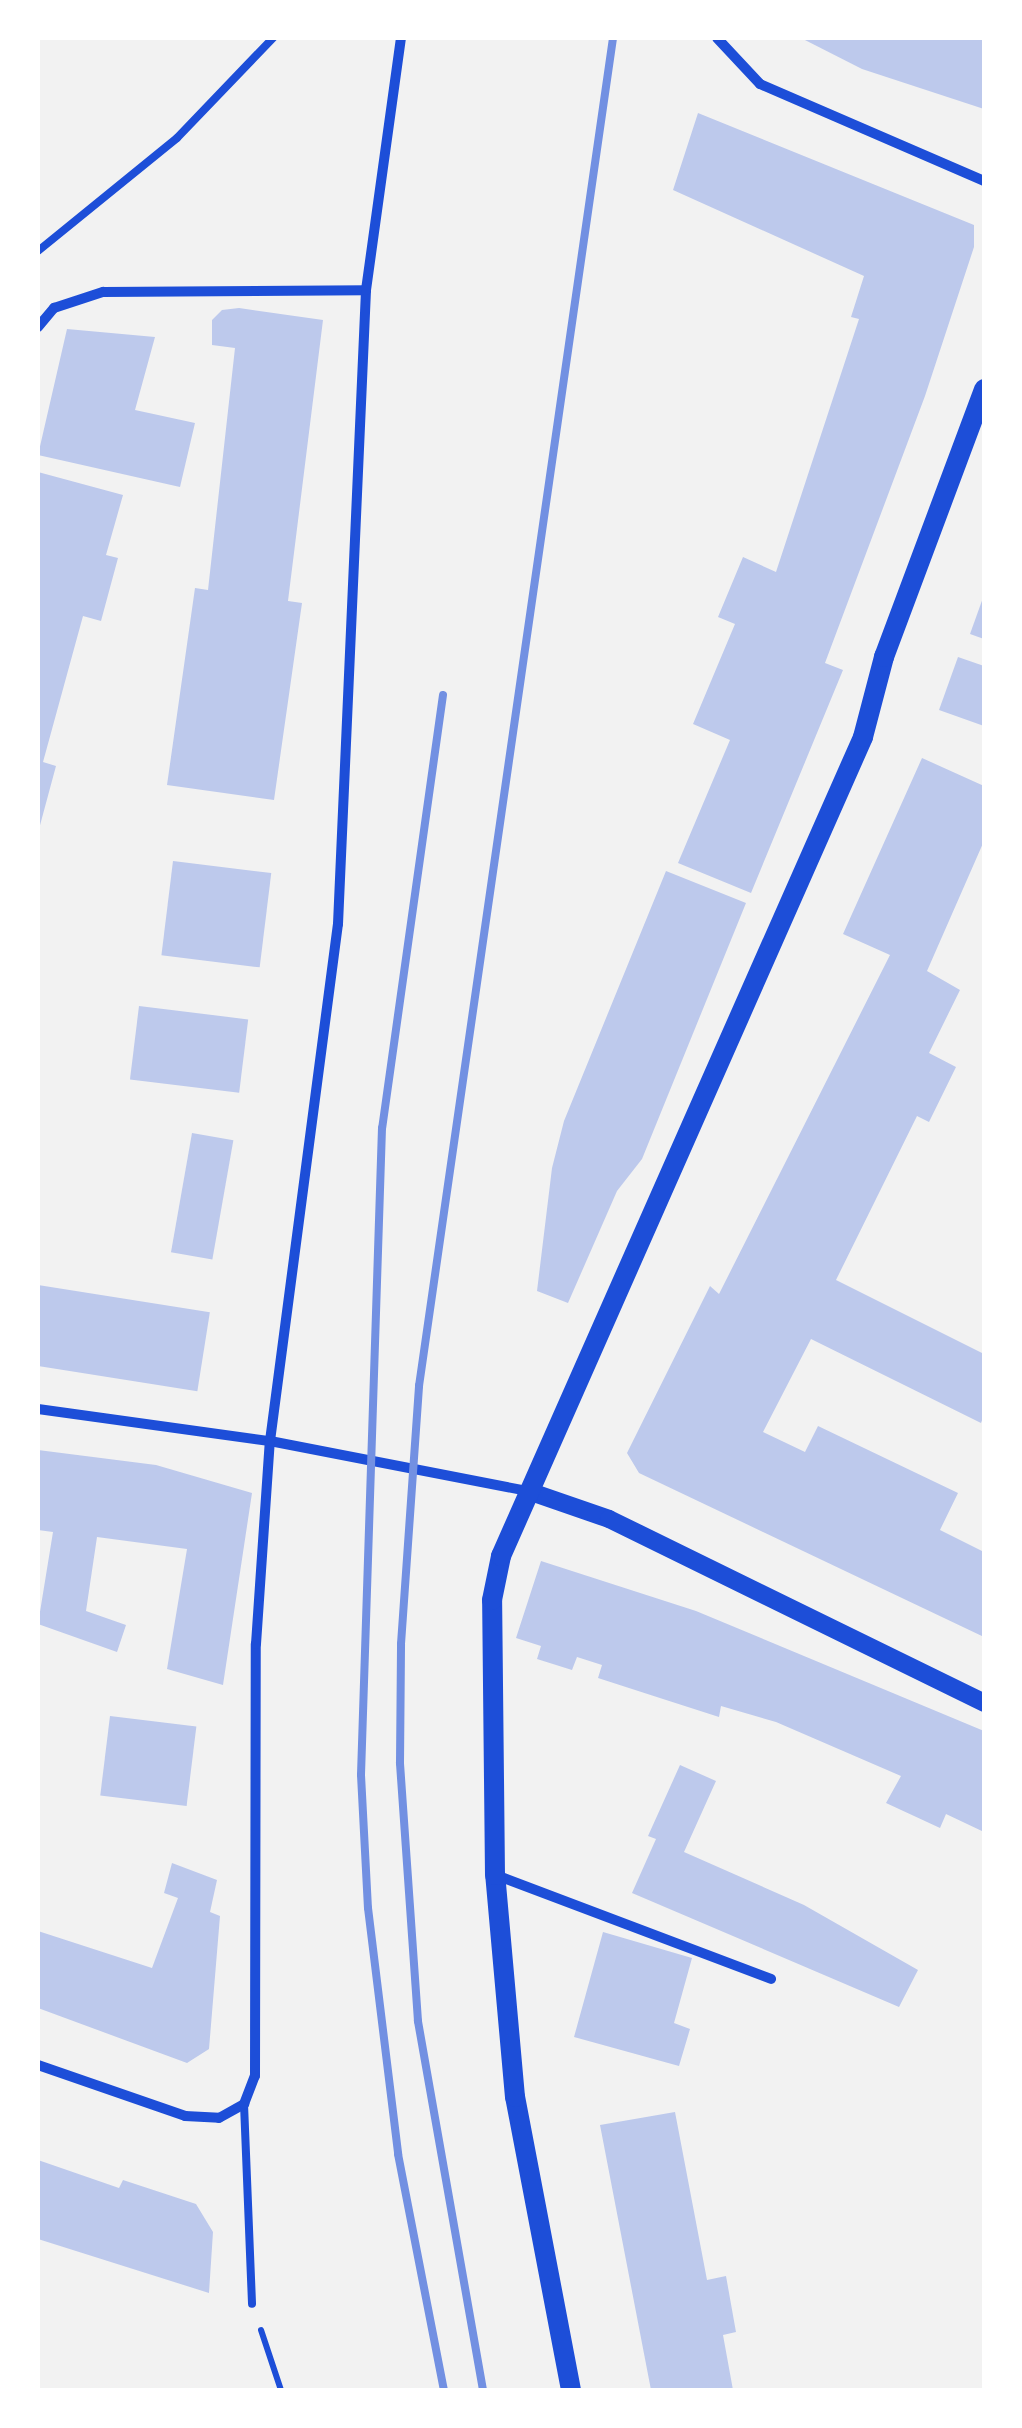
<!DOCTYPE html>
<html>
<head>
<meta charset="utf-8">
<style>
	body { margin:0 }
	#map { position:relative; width:1022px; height:2428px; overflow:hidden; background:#f2f2f2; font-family:"Fira Sans Condensed",sans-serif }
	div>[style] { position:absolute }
	.building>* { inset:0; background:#bdc9ec; transform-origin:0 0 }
	.path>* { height:6px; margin:-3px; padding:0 3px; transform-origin:3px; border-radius:3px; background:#1d4ed8 }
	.service>* { height:8px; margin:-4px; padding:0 4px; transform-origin:4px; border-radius:4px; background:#1d4ed8 }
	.minor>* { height:10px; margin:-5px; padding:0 5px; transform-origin:5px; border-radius:5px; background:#1d4ed8 }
	.tertiary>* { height:18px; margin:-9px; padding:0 9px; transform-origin:9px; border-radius:9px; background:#1d4ed8 }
	.secondary>* { height:20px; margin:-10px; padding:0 10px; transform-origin:10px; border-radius:10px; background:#1d4ed8 }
	.rail>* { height:8px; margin:-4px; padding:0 4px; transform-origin:4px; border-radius:4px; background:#7290e2 }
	span { translate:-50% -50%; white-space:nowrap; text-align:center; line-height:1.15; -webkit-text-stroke:8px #fff; paint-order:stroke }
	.frame { position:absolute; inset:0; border:40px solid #fff; pointer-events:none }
</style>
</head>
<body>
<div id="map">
	<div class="building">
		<div style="clip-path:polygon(801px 38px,984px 38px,984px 109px,862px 69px)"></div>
		<div style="clip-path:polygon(698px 113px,974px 225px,974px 247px,925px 396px,825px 663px,843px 670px,751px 893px,678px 863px,730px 740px,693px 724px,735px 624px,718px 617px,743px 557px,776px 572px,859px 319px,851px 317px,864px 276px,673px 190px)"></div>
		<div style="clip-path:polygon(239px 308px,323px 320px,288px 601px,302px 603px,274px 800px,167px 785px,195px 588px,208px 590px,235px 348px,212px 345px,212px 320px,222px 310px)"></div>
		<div style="clip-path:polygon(67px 329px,155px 337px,135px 410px,195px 423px,180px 487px,38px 455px)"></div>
		<div style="clip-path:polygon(38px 472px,123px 495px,106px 555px,118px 558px,101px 621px,83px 616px,43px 762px,56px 766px,39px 829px)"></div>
		<div style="clip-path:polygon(984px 595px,984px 639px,970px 634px)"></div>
		<div style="clip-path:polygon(958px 657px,984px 666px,984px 726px,939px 710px)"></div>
		<div style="clip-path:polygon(922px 758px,984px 786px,984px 841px,927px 971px,960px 990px,929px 1053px,956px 1067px,929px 1122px,917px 1116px,836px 1280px,984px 1354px,984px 1415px,981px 1423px,811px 1339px,763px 1432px,805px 1452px,818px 1426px,958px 1493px,940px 1530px,984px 1552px,984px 1637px,639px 1473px,627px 1453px,710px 1286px,719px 1294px,890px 955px,843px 934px)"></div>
		<div style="left:173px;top:861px;width:99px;height:95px;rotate:7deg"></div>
		<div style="clip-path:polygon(666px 871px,746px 903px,642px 1159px,617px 1191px,568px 1303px,537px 1291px,552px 1168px,564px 1121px)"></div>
		<div style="left:139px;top:1006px;width:110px;height:74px;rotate:7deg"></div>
		<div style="left:192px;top:1133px;width:42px;height:121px;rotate:10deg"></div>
		<div style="left:38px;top:1285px;width:174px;height:80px;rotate:9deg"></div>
		<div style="clip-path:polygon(38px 1450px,156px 1465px,252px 1493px,223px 1685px,167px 1669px,187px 1549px,97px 1537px,86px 1611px,126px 1625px,117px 1652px,38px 1624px,53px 1532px,38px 1530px)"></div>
		<div style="clip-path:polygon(541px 1561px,696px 1611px,984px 1731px,984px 1832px,946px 1814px,940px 1828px,886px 1803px,901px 1776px,776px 1722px,721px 1706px,719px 1717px,663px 1699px,598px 1678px,602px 1665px,577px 1657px,572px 1670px,537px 1659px,541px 1646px,516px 1638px)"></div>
		<div style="left:110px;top:1716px;width:87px;height:80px;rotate:7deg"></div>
		<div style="clip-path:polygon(680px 1765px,716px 1781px,684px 1852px,804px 1905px,918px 1970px,899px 2007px,632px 1893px,656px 1839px,648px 1836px)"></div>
		<div style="clip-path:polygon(172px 1863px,217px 1880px,210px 1912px,220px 1916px,209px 2049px,187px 2063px,38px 2008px,38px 1931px,152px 1968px,178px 1898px,164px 1893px)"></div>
		<div style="clip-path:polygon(603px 1932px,692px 1958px,674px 2023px,690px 2029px,679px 2066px,574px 2037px)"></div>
		<div style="clip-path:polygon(675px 2112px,707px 2280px,726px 2276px,736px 2332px,723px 2335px,733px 2390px,651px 2390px,600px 2125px)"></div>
		<div style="clip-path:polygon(38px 2160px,119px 2188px,123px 2180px,196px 2204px,213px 2232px,209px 2293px,38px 2239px)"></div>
	</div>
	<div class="path">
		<div style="left:261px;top:2330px;width:63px;rotate:71.6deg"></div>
	</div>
	<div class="service">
		<div style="left:38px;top:251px;width:179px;rotate:-39.1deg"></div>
		<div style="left:177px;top:138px;width:139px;rotate:-46.2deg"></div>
		<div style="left:244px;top:2104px;width:200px;rotate:87.7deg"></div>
	</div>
	<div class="minor">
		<div style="left:717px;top:38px;width:63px;rotate:46.9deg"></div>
		<div style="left:760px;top:84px;width:244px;rotate:23.4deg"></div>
		<div style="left:38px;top:327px;width:25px;rotate:-50deg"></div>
		<div style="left:54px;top:308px;width:52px;rotate:-18.1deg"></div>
		<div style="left:103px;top:292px;width:263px;rotate:-0.4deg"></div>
		<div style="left:38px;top:1409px;width:234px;rotate:7.9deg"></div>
		<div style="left:270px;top:1441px;width:263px;rotate:11deg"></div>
		<div style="left:496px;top:1875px;width:294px;rotate:20.7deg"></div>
		<div style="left:38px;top:2065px;width:156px;rotate:19.1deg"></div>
		<div style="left:185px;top:2116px;width:34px;rotate:3deg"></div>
		<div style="left:219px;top:2118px;width:29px;rotate:-29deg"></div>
		<div style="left:244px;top:2104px;width:30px;rotate:-69deg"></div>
		<div style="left:255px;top:2076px;width:432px;rotate:-89.9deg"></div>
		<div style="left:256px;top:1644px;width:203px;rotate:-86.1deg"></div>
		<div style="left:270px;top:1441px;width:521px;rotate:-82.51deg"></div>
		<div style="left:338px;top:924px;width:635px;rotate:-87.47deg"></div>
		<div style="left:366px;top:290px;width:254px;rotate:-82.1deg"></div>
	</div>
	<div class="tertiary">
		<div style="left:534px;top:1493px;width:79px;rotate:19.1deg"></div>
		<div style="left:609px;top:1519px;width:418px;rotate:26.1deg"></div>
	</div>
	<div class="secondary">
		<div style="left:571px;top:2390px;width:298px;rotate:-100.8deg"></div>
		<div style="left:515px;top:2097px;width:223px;rotate:-95.1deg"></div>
		<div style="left:495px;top:1875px;width:275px;rotate:-90.6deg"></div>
		<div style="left:492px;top:1600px;width:45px;rotate:-78.4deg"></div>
		<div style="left:501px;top:1556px;width:895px;rotate:-66.15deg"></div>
		<div style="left:863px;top:737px;width:83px;rotate:-75.3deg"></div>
		<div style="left:884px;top:657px;width:286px;rotate:-69.5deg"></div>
	</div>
	<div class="rail">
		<div style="left:443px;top:695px;width:437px;rotate:98deg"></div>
		<div style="left:382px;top:1128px;width:647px;rotate:91.86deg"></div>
		<div style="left:361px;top:1775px;width:133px;rotate:87deg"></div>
		<div style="left:368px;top:1908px;width:248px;rotate:83deg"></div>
		<div style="left:398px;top:2154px;width:240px;rotate:79deg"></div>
		<div style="left:483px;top:2390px;width:375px;rotate:-100deg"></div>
		<div style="left:418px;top:2021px;width:259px;rotate:-94deg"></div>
		<div style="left:400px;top:1763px;width:119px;rotate:-89.5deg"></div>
		<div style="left:401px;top:1644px;width:259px;rotate:-86deg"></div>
		<div style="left:419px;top:1386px;width:1362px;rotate:-81.81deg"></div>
	</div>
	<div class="frame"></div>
</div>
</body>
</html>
